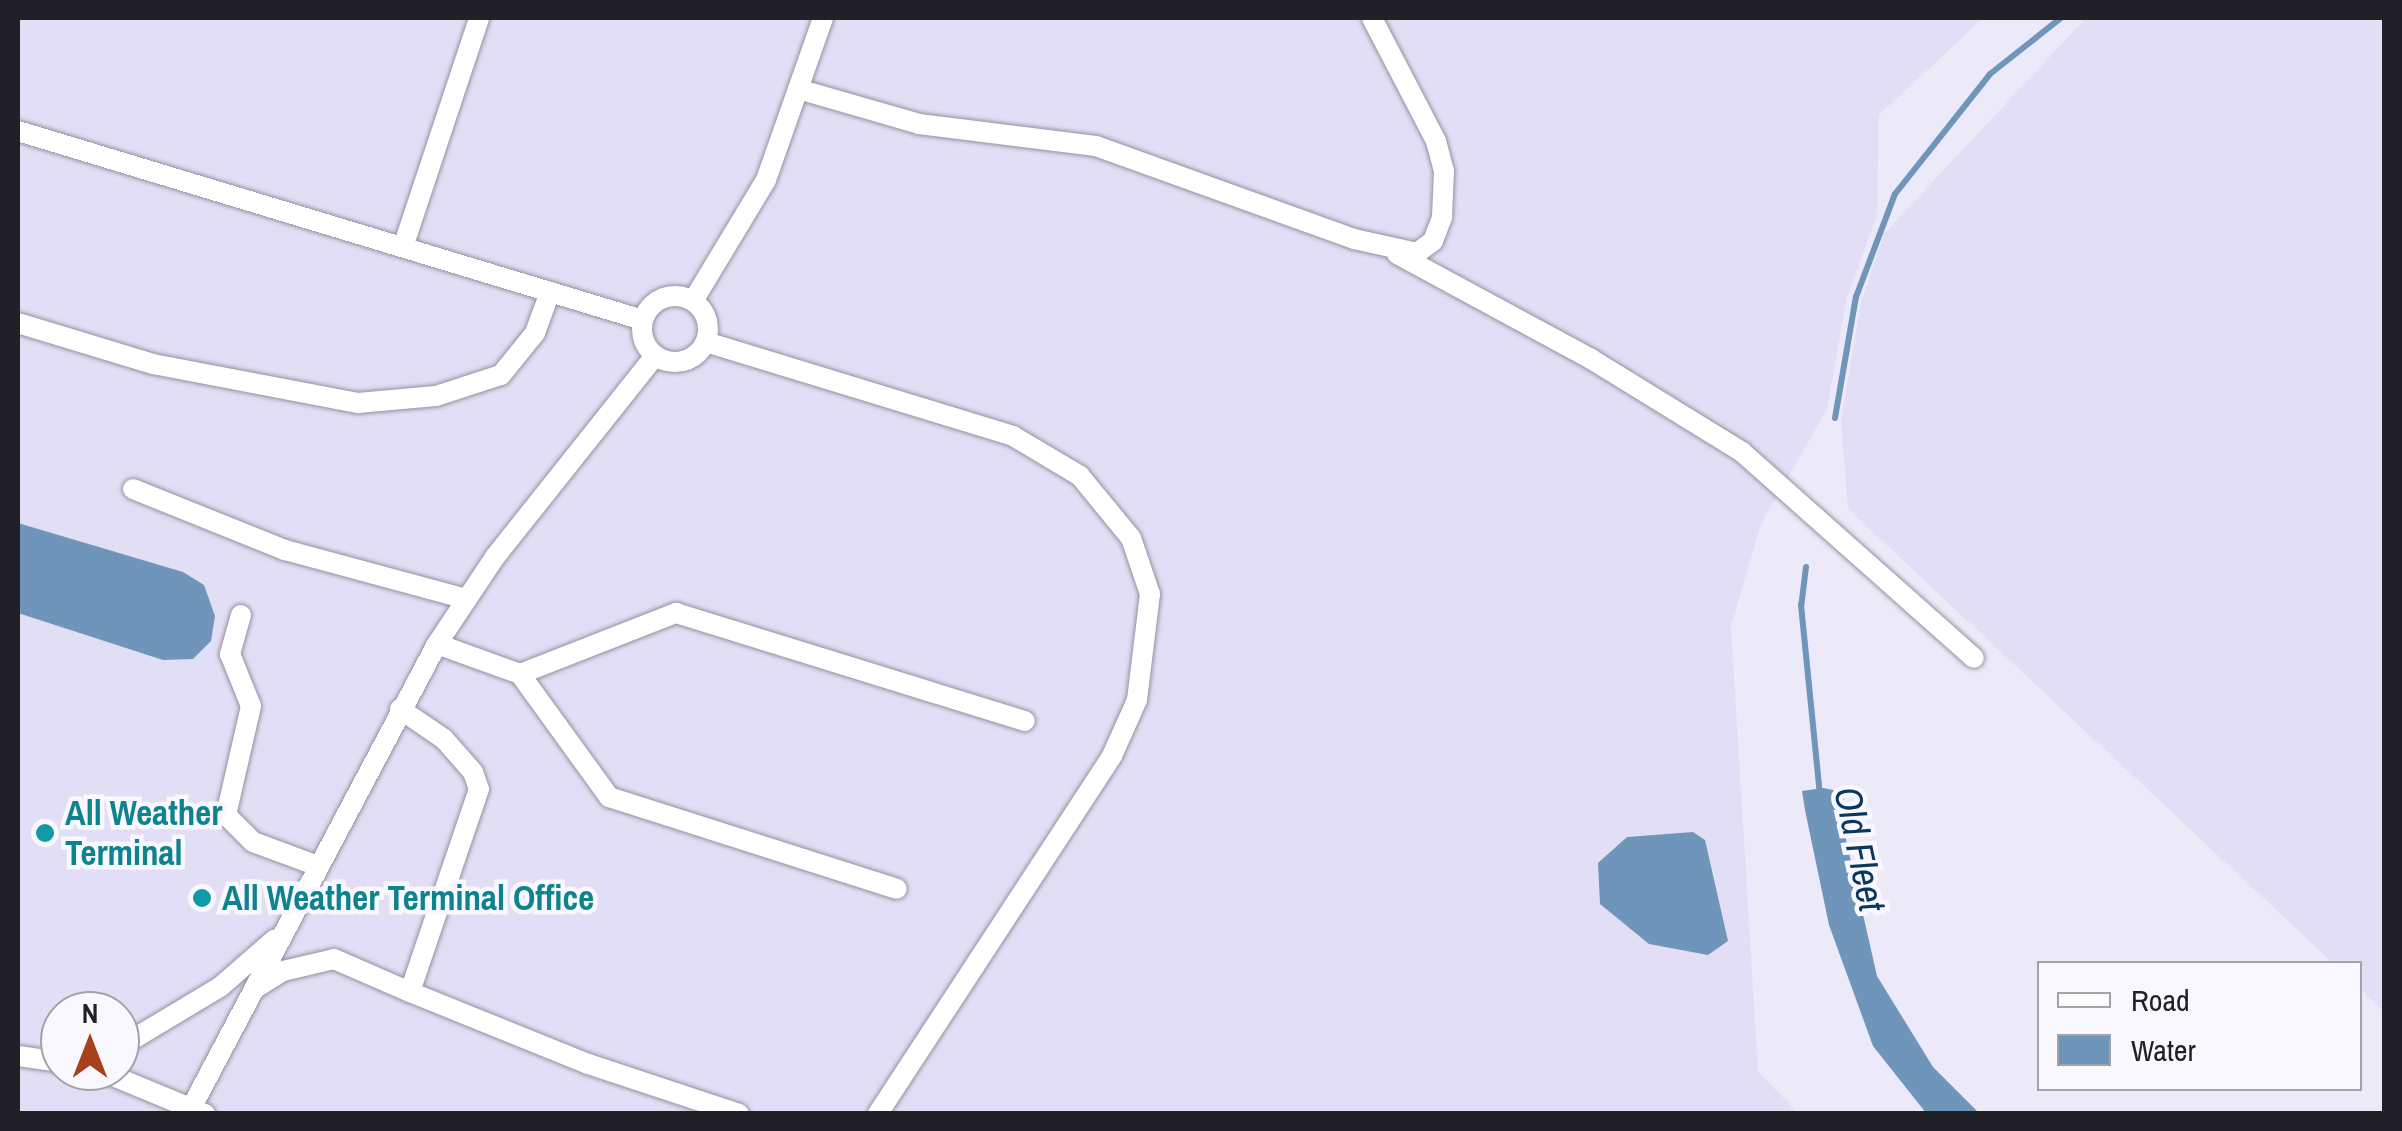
<!DOCTYPE html>
<html>
<head>
<meta charset="utf-8">
<style>
	body { margin:0 }
	#map { position:relative; width:2402px; height:1131px; overflow:hidden; background:#ece9f9; font-family:"Archivo Narrow",sans-serif }
	div>[style] { position:absolute }
	.built>* { inset:0; background:#e2def5 }
	.water>* { inset:0; background:#6f95ba }
	.stream>* { height:6px; margin:-3px; padding:0 3px; transform-origin:3px; border-radius:3px; background:#6f95ba }
	.roads { filter:drop-shadow(0 0 2px #9491a0) drop-shadow(0 0 2px #9491a0) }
	.minor>* { height:20px; margin:-10px; padding:0 10px; transform-origin:10px; border-radius:10px; background:#fff }
	.minor>.ring { margin:-10px; padding:0; box-sizing:content-box; background:none; border:20px solid #fff; border-radius:50% }
	.dots>* { width:28px; height:28px; translate:-50% -50%; box-sizing:border-box; border:5px solid #f9f8fe; border-radius:50% }
	span { translate:-50% -50%; white-space:nowrap; text-align:center; line-height:1.15; -webkit-text-stroke:9px #f9f8fe; paint-order:stroke }
	.culture-label { font-size:35px; color:#0d838f; font-weight:700 }
	.left { translate:0 -50%; text-align:left }
	.water-label { font-size:38px; color:#0a375c; font-style:italic }
	.frame { position:absolute; inset:0; border:20px solid #212026; pointer-events:none }
	.legend { position:absolute; left:2037px; top:961px; width:325px; height:130px; box-sizing:border-box; background:#f9f8fe; border:2px solid #a3a2a8; margin:0; padding:12px 18px; list-style:none; font-size:30px; color:#212026 }
	.legend li { display:flex; align-items:center; gap:20px; height:50px }
	.legend b { width:50px; border:2px solid #a3a2a8 }
	.north { position:absolute; left:40px; top:991px; width:100px; height:100px; box-sizing:border-box; background:#f9f8fe; border:2px solid #a3a2a8; border-radius:50%; rotate:0deg; font-size:28px; font-weight:700; line-height:40px; text-align:center; color:#212026 }
	.north::after { content:''; display:block; margin:auto; width:35px; height:45px; background:#a7411b; clip-path:polygon(50% 0,100% 100%,50% 72%,0 100%) }
</style>
</head>
<body>
<div id="map">
	<div class="built">
		<div style="clip-path:polygon(evenodd,18px 18px,1983px 18px,1879px 115px,1877px 215px,1847px 297px,1827px 409px,1761px 524px,1731px 626px,1758px 1072px,1798px 1113px,18px 1113px,18px 18px,60px 1011px,120px 1011px,120px 1071px,60px 1071px,60px 1011px)"></div>
		<div style="clip-path:polygon(2086px 18px,2384px 18px,2384px 1012px,2360px 989px,2360px 964px,2333px 963px,1848px 509px,1841px 421px,1861px 303px,1884px 234px)"></div>
	</div>
	<div class="water">
		<div style="clip-path:polygon(18px 523px,183px 572px,204px 585px,215px 616px,211px 641px,193px 659px,163px 660px,18px 613px)"></div>
		<div style="clip-path:polygon(1823px 788px,1844px 792px,1844px 831px,1877px 976px,1933px 1067px,1979px 1113px,1926px 1113px,1873px 1046px,1829px 925px,1805px 810px,1802px 791px)"></div>
		<div style="clip-path:polygon(1693px 832px,1705px 840px,1728px 941px,1708px 955px,1649px 944px,1600px 904px,1598px 863px,1627px 837px)"></div>
	</div>
	<div class="stream">
		<div style="left:1835px;top:418px;width:123px;rotate:-80.2deg"></div>
		<div style="left:1856px;top:297px;width:110px;rotate:-69.3deg"></div>
		<div style="left:1895px;top:194px;width:153px;rotate:-51.6deg"></div>
		<div style="left:1990px;top:74px;width:90px;rotate:-38.3deg"></div>
		<div style="left:1806px;top:567px;width:38px;rotate:97deg"></div>
		<div style="left:1801px;top:605px;width:190px;rotate:84.3deg"></div>
	</div>
	<div class="roads">
		<div class="minor">
			<div style="left:798px;top:89px;width:126px;rotate:16.1deg"></div>
			<div style="left:919px;top:124px;width:178px;rotate:7.1deg"></div>
			<div style="left:1096px;top:146px;width:274px;rotate:19.8deg"></div>
			<div style="left:1354px;top:239px;width:65px;rotate:12.5deg"></div>
			<div style="left:1417px;top:253px;width:20px;rotate:-37deg"></div>
			<div style="left:1433px;top:241px;width:26px;rotate:-69deg"></div>
			<div style="left:1442px;top:217px;width:46px;rotate:-87.5deg"></div>
			<div style="left:1444px;top:171px;width:31px;rotate:-105deg"></div>
			<div style="left:1436px;top:141px;width:139px;rotate:-117.5deg"></div>
			<div style="left:18px;top:131px;width:653px;rotate:16.83deg"></div>
			<div style="left:403px;top:247px;width:241px;rotate:-71.6deg"></div>
			<div style="left:1397px;top:254px;width:221px;rotate:28.4deg"></div>
			<div style="left:1591px;top:359px;width:177px;rotate:31.6deg"></div>
			<div style="left:1742px;top:452px;width:310px;rotate:41.6deg"></div>
			<div class="ring" style="left:642px;top:296px;width:46px;height:46px"></div>
			<div style="left:693px;top:301px;width:141px;rotate:-58.9deg"></div>
			<div style="left:766px;top:180px;width:172px;rotate:-70.6deg"></div>
			<div style="left:18px;top:323px;width:141px;rotate:16.9deg"></div>
			<div style="left:153px;top:364px;width:209px;rotate:10.8deg"></div>
			<div style="left:358px;top:403px;width:78px;rotate:-5.1deg"></div>
			<div style="left:436px;top:396px;width:68px;rotate:-17.9deg"></div>
			<div style="left:501px;top:375px;width:54px;rotate:-51deg"></div>
			<div style="left:535px;top:333px;width:44px;rotate:-69.9deg"></div>
			<div style="left:706px;top:342px;width:321px;rotate:17deg"></div>
			<div style="left:1013px;top:436px;width:78px;rotate:30.8deg"></div>
			<div style="left:1080px;top:476px;width:80px;rotate:50.6deg"></div>
			<div style="left:1131px;top:538px;width:59px;rotate:71.3deg"></div>
			<div style="left:1150px;top:594px;width:107px;rotate:97deg"></div>
			<div style="left:1137px;top:700px;width:61px;rotate:114.1deg"></div>
			<div style="left:1112px;top:756px;width:428px;rotate:123.2deg"></div>
			<div style="left:133px;top:489px;width:164px;rotate:21.9deg"></div>
			<div style="left:285px;top:550px;width:188px;rotate:15.1deg"></div>
			<div style="left:241px;top:615px;width:41px;rotate:105.8deg"></div>
			<div style="left:230px;top:654px;width:56px;rotate:68deg"></div>
			<div style="left:251px;top:706px;width:112px;rotate:102.9deg"></div>
			<div style="left:226px;top:815px;width:38px;rotate:45deg"></div>
			<div style="left:253px;top:842px;width:69px;rotate:20.3deg"></div>
			<div style="left:437px;top:644px;width:88px;rotate:19.9deg"></div>
			<div style="left:520px;top:674px;width:168px;rotate:-21.4deg"></div>
			<div style="left:676px;top:613px;width:365px;rotate:17.2deg"></div>
			<div style="left:520px;top:674px;width:152px;rotate:54.1deg"></div>
			<div style="left:609px;top:797px;width:302px;rotate:17.7deg"></div>
			<div style="left:400px;top:709px;width:53px;rotate:34.3deg"></div>
			<div style="left:444px;top:739px;width:44px;rotate:48.7deg"></div>
			<div style="left:473px;top:772px;width:18px;rotate:71deg"></div>
			<div style="left:479px;top:789px;width:214px;rotate:108.8deg"></div>
			<div style="left:410px;top:992px;width:192px;rotate:22deg"></div>
			<div style="left:588px;top:1064px;width:159px;rotate:18.3deg"></div>
			<div style="left:254px;top:989px;width:34px;rotate:-32deg"></div>
			<div style="left:283px;top:971px;width:52px;rotate:-13.2deg"></div>
			<div style="left:334px;top:959px;width:83px;rotate:23.5deg"></div>
			<div style="left:120px;top:1047px;width:117px;rotate:-31deg"></div>
			<div style="left:220px;top:987px;width:72px;rotate:-41deg"></div>
			<div style="left:18px;top:1056px;width:42px;rotate:8.1deg"></div>
			<div style="left:101px;top:1071px;width:113px;rotate:22.5deg"></div>
			<div style="left:188px;top:1114px;width:532px;rotate:-62.09deg"></div>
			<div style="left:437px;top:644px;width:105px;rotate:-56.3deg"></div>
			<div style="left:495px;top:557px;width:257px;rotate:-51.5deg"></div>
		</div>
	</div>
	<div class="dots">
		<div style="left:45px;top:833px;background:#0f9aa8"></div>
		<div style="left:202px;top:898px;background:#0f9aa8"></div>
	</div>
	<div class="culture-label">
		<span class="left" style="left:65px;top:833px">All Weather<br>Terminal</span>
		<span class="left" style="left:222px;top:898px">All Weather Terminal Office</span>
	</div>
	<div class="water-label">
		<span style="left:1860px;top:849px;rotate:78deg">Old Fleet</span>
	</div>
	<div class="frame"></div>
	<ul class="legend">
	<li><b style="height:12px;background:#fff"></b>Road</li>
	<li><b style="height:28px;background:#6f95ba"></b>Water</li>
	</ul>
	<div class="north">N</div>
</div>
</body>
</html>
